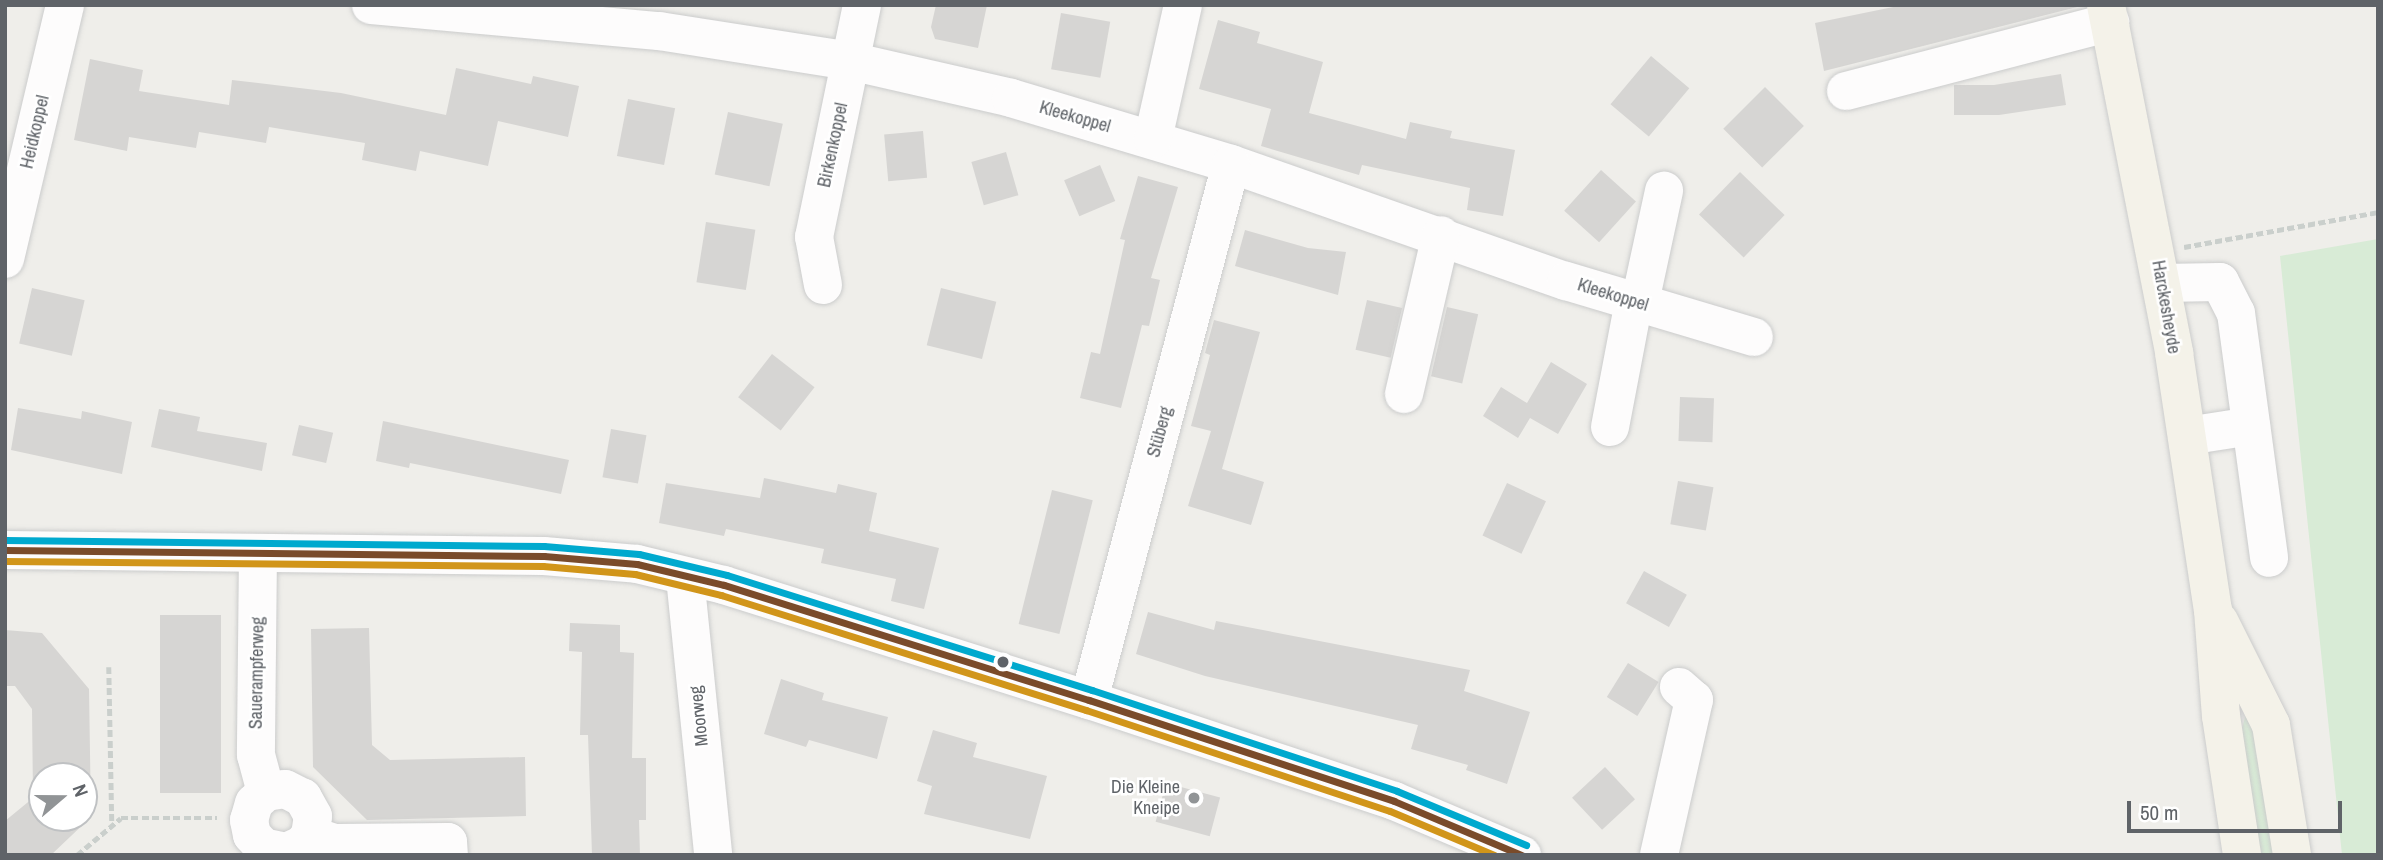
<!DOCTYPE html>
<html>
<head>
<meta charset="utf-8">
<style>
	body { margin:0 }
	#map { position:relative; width:2383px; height:860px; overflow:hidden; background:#efeeea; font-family:"Archivo Narrow",sans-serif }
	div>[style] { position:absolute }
	.green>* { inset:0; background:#d8ebd6 }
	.building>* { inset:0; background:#d6d5d3; transform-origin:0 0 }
	.path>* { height:4.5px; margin-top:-2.25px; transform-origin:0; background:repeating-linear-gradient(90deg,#cacfcc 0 7px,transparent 0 10.5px) }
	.roads { filter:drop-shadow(0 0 2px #cbcccc) drop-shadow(0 0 2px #cbcccc) }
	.minor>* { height:38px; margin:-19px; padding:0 19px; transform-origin:19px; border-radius:19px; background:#fdfcfc }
	.major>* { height:38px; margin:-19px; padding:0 19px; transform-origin:19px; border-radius:19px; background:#f4f2e9 }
	.bus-1>* { height:7px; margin:-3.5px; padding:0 3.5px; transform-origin:3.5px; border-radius:3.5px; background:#7a4b2a }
	.bus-2>* { height:7px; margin:-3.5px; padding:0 3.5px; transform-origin:3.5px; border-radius:3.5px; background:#d1951a }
	.bus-3>* { height:7px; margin:-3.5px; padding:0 3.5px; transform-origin:3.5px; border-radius:3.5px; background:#00a9ce }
	.dots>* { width:19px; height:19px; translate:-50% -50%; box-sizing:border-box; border:4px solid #fff; border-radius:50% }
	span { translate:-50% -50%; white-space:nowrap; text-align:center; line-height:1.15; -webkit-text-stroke:5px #fff; paint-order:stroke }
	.street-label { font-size:18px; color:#5f6368 }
	.poi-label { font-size:18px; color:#5f6368 }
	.right { translate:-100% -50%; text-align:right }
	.frame { position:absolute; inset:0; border:7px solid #5f6368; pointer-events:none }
	.north { position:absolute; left:28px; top:762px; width:70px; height:70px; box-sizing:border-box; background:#fff; border:2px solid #bfc1c3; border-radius:50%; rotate:70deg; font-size:19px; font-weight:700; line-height:28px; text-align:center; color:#5f6368 }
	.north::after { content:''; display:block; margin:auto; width:24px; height:32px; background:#919496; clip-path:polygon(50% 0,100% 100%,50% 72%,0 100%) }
	.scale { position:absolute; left:2127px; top:801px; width:215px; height:32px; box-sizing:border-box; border:4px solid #5f6368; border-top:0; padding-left:9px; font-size:21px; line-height:24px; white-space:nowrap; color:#5f6368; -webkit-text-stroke:5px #fff; paint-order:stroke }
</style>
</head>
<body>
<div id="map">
	<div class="green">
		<div style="clip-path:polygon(2378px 239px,2378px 855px,2342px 855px,2280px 256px)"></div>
		<div style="clip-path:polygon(2246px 714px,2261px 729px,2279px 855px,2259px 855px,2241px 732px)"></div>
	</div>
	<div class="building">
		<div style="clip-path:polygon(936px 5px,987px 5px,978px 48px,935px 39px,931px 27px)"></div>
		<div style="clip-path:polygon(1903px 5px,2085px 5px,1824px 71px,1815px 23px)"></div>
		<div style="left:1061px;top:13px;width:50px;height:57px;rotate:10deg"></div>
		<div style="clip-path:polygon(1218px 20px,1260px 32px,1257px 43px,1323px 62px,1309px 113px,1406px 139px,1410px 122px,1452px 131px,1450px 138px,1515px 150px,1503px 216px,1467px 210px,1470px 188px,1362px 165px,1359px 175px,1261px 146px,1271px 109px,1199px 89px)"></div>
		<div style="left:1651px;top:56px;width:50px;height:63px;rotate:40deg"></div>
		<div style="clip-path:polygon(90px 59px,143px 70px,139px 91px,229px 105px,232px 80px,341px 93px,446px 115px,456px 68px,531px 84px,533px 76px,579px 86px,568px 137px,498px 121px,488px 166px,420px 151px,416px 171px,362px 160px,365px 143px,269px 127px,266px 143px,199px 132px,196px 148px,129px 137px,127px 151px,74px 140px)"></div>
		<div style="clip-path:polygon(2061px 74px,2066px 105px,1999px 115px,1954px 115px,1954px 85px,1994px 85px)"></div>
		<div style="left:1765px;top:87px;width:55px;height:59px;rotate:45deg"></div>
		<div style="left:628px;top:99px;width:48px;height:58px;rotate:11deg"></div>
		<div style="left:728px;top:112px;width:56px;height:64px;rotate:12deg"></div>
		<div style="left:923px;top:131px;width:47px;height:39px;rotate:85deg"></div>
		<div style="left:1006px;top:152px;width:45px;height:36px;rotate:74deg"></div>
		<div style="left:1100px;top:165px;width:39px;height:39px;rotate:67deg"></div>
		<div style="left:1601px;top:170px;width:47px;height:55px;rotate:42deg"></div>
		<div style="left:1740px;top:172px;width:62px;height:59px;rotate:44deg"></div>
		<div style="clip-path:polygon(1138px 176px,1178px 187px,1151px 278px,1160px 280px,1149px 326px,1142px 325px,1121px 408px,1080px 398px,1091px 352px,1100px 354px,1125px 240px,1120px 239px)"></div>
		<div style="left:706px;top:222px;width:50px;height:61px;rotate:9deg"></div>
		<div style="clip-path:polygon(1245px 230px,1308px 248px,1346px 252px,1338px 295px,1235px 266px)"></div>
		<div style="left:32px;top:288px;width:54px;height:57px;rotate:13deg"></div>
		<div style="left:941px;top:288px;width:57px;height:59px;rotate:14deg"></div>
		<div style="left:1367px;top:300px;width:36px;height:51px;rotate:13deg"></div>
		<div style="left:1447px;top:307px;width:32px;height:71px;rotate:13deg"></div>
		<div style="clip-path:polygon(1214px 320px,1260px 332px,1222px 469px,1264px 482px,1251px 525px,1188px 506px,1211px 431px,1191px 426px,1210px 355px,1205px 353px)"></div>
		<div style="left:772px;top:354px;width:54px;height:55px;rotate:38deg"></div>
		<div style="clip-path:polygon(1551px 362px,1587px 384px,1558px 434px,1530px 418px,1518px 438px,1483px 416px,1501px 387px,1527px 403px)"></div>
		<div style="left:1680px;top:397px;width:34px;height:44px;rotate:2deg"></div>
		<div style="clip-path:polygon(18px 408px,81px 419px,82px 411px,132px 422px,122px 474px,11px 450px)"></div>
		<div style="clip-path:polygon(159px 409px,200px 417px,197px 431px,267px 443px,262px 471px,151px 447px)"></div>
		<div style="clip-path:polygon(383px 421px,569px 460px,561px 494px,410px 463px,409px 468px,376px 461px)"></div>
		<div style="left:299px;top:425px;width:35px;height:31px;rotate:13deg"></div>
		<div style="left:611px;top:429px;width:36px;height:49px;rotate:10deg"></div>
		<div style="clip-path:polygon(764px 478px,836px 493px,838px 484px,877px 493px,869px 531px,939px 548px,924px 609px,891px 601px,896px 579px,821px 563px,824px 549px,726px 529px,724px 536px,659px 523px,666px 483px,760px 498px)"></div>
		<div style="left:1678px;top:481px;width:36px;height:44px;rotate:10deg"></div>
		<div style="left:1507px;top:483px;width:43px;height:58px;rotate:25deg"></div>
		<div style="left:1052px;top:490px;width:42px;height:138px;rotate:14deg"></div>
		<div style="left:1644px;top:571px;width:49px;height:37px;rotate:29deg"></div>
		<div style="clip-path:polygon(1148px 612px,1214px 630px,1216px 621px,1470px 670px,1464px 691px,1530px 712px,1507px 784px,1466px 770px,1468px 765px,1411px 749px,1418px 725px,1205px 676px,1136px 654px)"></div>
		<div style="left:160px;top:615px;width:61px;height:178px"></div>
		<div style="clip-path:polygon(570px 623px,620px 625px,620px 652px,634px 653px,632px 758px,646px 758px,646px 820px,639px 820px,640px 855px,592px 855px,588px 735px,580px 735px,582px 652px,569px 651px)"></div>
		<div style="clip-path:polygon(369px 628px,372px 745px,390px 760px,525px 757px,526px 816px,367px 820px,313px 767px,311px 629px)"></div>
		<div style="clip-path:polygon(evenodd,5px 630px,42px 633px,89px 689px,91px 817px,51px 855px,5px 855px,5px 821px,33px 798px,32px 709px,15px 686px,5px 686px,5px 630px,42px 776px,84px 776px,84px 818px,42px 818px,42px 776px)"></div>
		<div style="left:1628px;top:663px;width:36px;height:40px;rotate:32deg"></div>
		<div style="clip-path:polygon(781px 679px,824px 693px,822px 700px,888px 717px,877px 759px,809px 740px,806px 747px,764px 734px)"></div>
		<div style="clip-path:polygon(933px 730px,977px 743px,973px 757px,1047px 776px,1030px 839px,924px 814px,932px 786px,917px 781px)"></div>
		<div style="left:1605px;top:767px;width:44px;height:45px;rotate:47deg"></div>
		<div style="left:1166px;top:783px;width:56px;height:40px;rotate:15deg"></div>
	</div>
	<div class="path">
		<div style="left:2184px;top:247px;width:197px;rotate:-10.2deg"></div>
		<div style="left:109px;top:667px;width:157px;rotate:88.9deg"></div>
		<div style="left:77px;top:855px;width:57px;rotate:-40.1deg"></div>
		<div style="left:121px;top:818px;width:96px"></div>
	</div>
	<div class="roads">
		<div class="minor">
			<div style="left:371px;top:5px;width:289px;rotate:5.2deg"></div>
			<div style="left:659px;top:31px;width:193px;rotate:8.9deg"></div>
			<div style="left:850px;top:61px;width:165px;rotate:12.9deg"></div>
			<div style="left:1011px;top:98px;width:230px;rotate:16.7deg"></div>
			<div style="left:1231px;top:164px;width:355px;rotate:19.3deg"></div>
			<div style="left:1566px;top:281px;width:196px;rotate:16.6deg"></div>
			<div style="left:1846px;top:91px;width:273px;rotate:-14.6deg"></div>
			<div style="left:1153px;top:139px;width:137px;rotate:-77.4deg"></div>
			<div style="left:5px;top:259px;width:261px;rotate:-76.7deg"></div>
			<div style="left:2161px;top:283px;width:59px;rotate:-1deg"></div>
			<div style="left:2220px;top:282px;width:35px;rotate:63deg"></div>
			<div style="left:2236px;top:313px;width:247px;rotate:82.3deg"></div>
			<div style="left:823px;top:285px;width:49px;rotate:-100.6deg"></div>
			<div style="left:814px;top:237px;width:237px;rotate:-78.3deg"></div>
			<div style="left:1640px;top:302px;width:114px;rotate:-77.8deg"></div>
			<div style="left:1404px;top:394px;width:163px;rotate:-76.9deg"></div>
			<div style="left:1610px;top:427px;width:128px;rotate:-79.2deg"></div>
			<div style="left:2187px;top:436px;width:65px;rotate:-8.9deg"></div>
			<div style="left:5px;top:550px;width:539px;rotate:0.64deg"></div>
			<div style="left:544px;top:556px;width:93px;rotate:4.9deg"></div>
			<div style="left:637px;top:564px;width:89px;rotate:13.6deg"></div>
			<div style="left:724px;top:585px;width:383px;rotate:17.5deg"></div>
			<div style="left:1089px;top:700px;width:321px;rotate:18.3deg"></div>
			<div style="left:1394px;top:801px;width:139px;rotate:22.9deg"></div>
			<div style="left:258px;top:553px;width:202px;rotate:90.6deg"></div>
			<div style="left:256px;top:755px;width:38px;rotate:75deg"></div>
			<div style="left:266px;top:792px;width:16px;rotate:137deg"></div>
			<div style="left:254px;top:803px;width:18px;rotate:106deg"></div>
			<div style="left:249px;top:820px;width:15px;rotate:79deg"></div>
			<div style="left:252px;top:835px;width:16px;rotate:47deg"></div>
			<div style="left:263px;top:847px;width:24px;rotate:12deg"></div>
			<div style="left:286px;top:852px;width:17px;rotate:-24deg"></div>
			<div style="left:302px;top:845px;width:13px;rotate:-51deg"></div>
			<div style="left:310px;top:835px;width:19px;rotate:-81deg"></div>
			<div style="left:313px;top:816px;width:21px;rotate:-119deg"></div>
			<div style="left:303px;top:798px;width:20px;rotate:-153deg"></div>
			<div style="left:285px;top:789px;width:19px;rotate:171deg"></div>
			<div style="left:685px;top:577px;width:279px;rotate:84.2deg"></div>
			<div style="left:1089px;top:700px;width:554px;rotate:-75.16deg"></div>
			<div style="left:310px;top:835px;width:26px;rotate:18deg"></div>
			<div style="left:335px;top:843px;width:113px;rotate:-0.5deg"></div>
			<div style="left:448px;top:842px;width:13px;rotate:86deg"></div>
			<div style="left:1659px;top:855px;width:159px;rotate:-77.3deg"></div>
			<div style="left:1694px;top:700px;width:20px;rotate:-139deg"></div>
		</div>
		<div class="major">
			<div style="left:2106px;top:5px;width:355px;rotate:78.9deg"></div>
			<div style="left:2174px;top:353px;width:260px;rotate:81.4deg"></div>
			<div style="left:2213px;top:610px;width:106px;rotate:85.7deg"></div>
			<div style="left:2221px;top:716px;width:141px;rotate:81.4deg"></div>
			<div style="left:2219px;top:621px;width:116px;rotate:63.4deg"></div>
			<div style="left:2271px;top:725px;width:132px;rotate:80.8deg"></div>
		</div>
	</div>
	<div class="bus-1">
		<div style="left:5px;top:550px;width:539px;rotate:0.64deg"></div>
		<div style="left:544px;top:556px;width:93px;rotate:4.9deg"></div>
		<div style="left:637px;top:564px;width:89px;rotate:13.6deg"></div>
		<div style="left:724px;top:585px;width:383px;rotate:17.5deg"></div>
		<div style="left:1089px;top:700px;width:321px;rotate:18.3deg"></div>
		<div style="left:1394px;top:801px;width:138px;rotate:23deg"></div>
	</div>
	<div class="bus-2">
		<div style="left:5px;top:561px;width:538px;rotate:0.53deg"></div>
		<div style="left:543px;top:566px;width:92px;rotate:5deg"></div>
		<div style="left:635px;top:574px;width:89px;rotate:13.7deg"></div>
		<div style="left:721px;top:595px;width:383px;rotate:17.5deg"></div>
		<div style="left:1086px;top:710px;width:320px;rotate:18.4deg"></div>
		<div style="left:1390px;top:811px;width:113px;rotate:22.9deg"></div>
	</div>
	<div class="bus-3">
		<div style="left:5px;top:540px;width:539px;rotate:0.64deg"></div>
		<div style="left:544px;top:546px;width:95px;rotate:4.8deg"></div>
		<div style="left:639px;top:554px;width:90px;rotate:13.4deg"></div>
		<div style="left:727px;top:575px;width:383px;rotate:17.5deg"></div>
		<div style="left:1092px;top:690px;width:321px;rotate:18.3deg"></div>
		<div style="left:1397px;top:791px;width:140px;rotate:22.7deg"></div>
	</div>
	<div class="dots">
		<div style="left:1003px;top:662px;background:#5f6368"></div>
		<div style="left:1194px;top:798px;background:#919496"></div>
	</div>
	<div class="street-label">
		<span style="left:1075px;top:117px;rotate:16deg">Kleekoppel</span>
		<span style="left:35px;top:132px;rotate:-77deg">Heidkoppel</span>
		<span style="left:833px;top:145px;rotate:-78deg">Birkenkoppel</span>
		<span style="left:1613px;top:295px;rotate:17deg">Kleekoppel</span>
		<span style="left:2166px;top:307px;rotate:80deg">Harckesheyde</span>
		<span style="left:1160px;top:432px;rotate:-75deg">Stüberg</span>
		<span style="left:257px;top:673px;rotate:-89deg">Sauerampferweg</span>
		<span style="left:699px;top:716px;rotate:-96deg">Moorweg</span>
	</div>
	<div class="poi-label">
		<span class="right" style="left:1180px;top:798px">Die Kleine<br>Kneipe</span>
	</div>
	<div class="frame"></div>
	<div class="north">N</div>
	<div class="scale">50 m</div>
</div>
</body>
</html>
